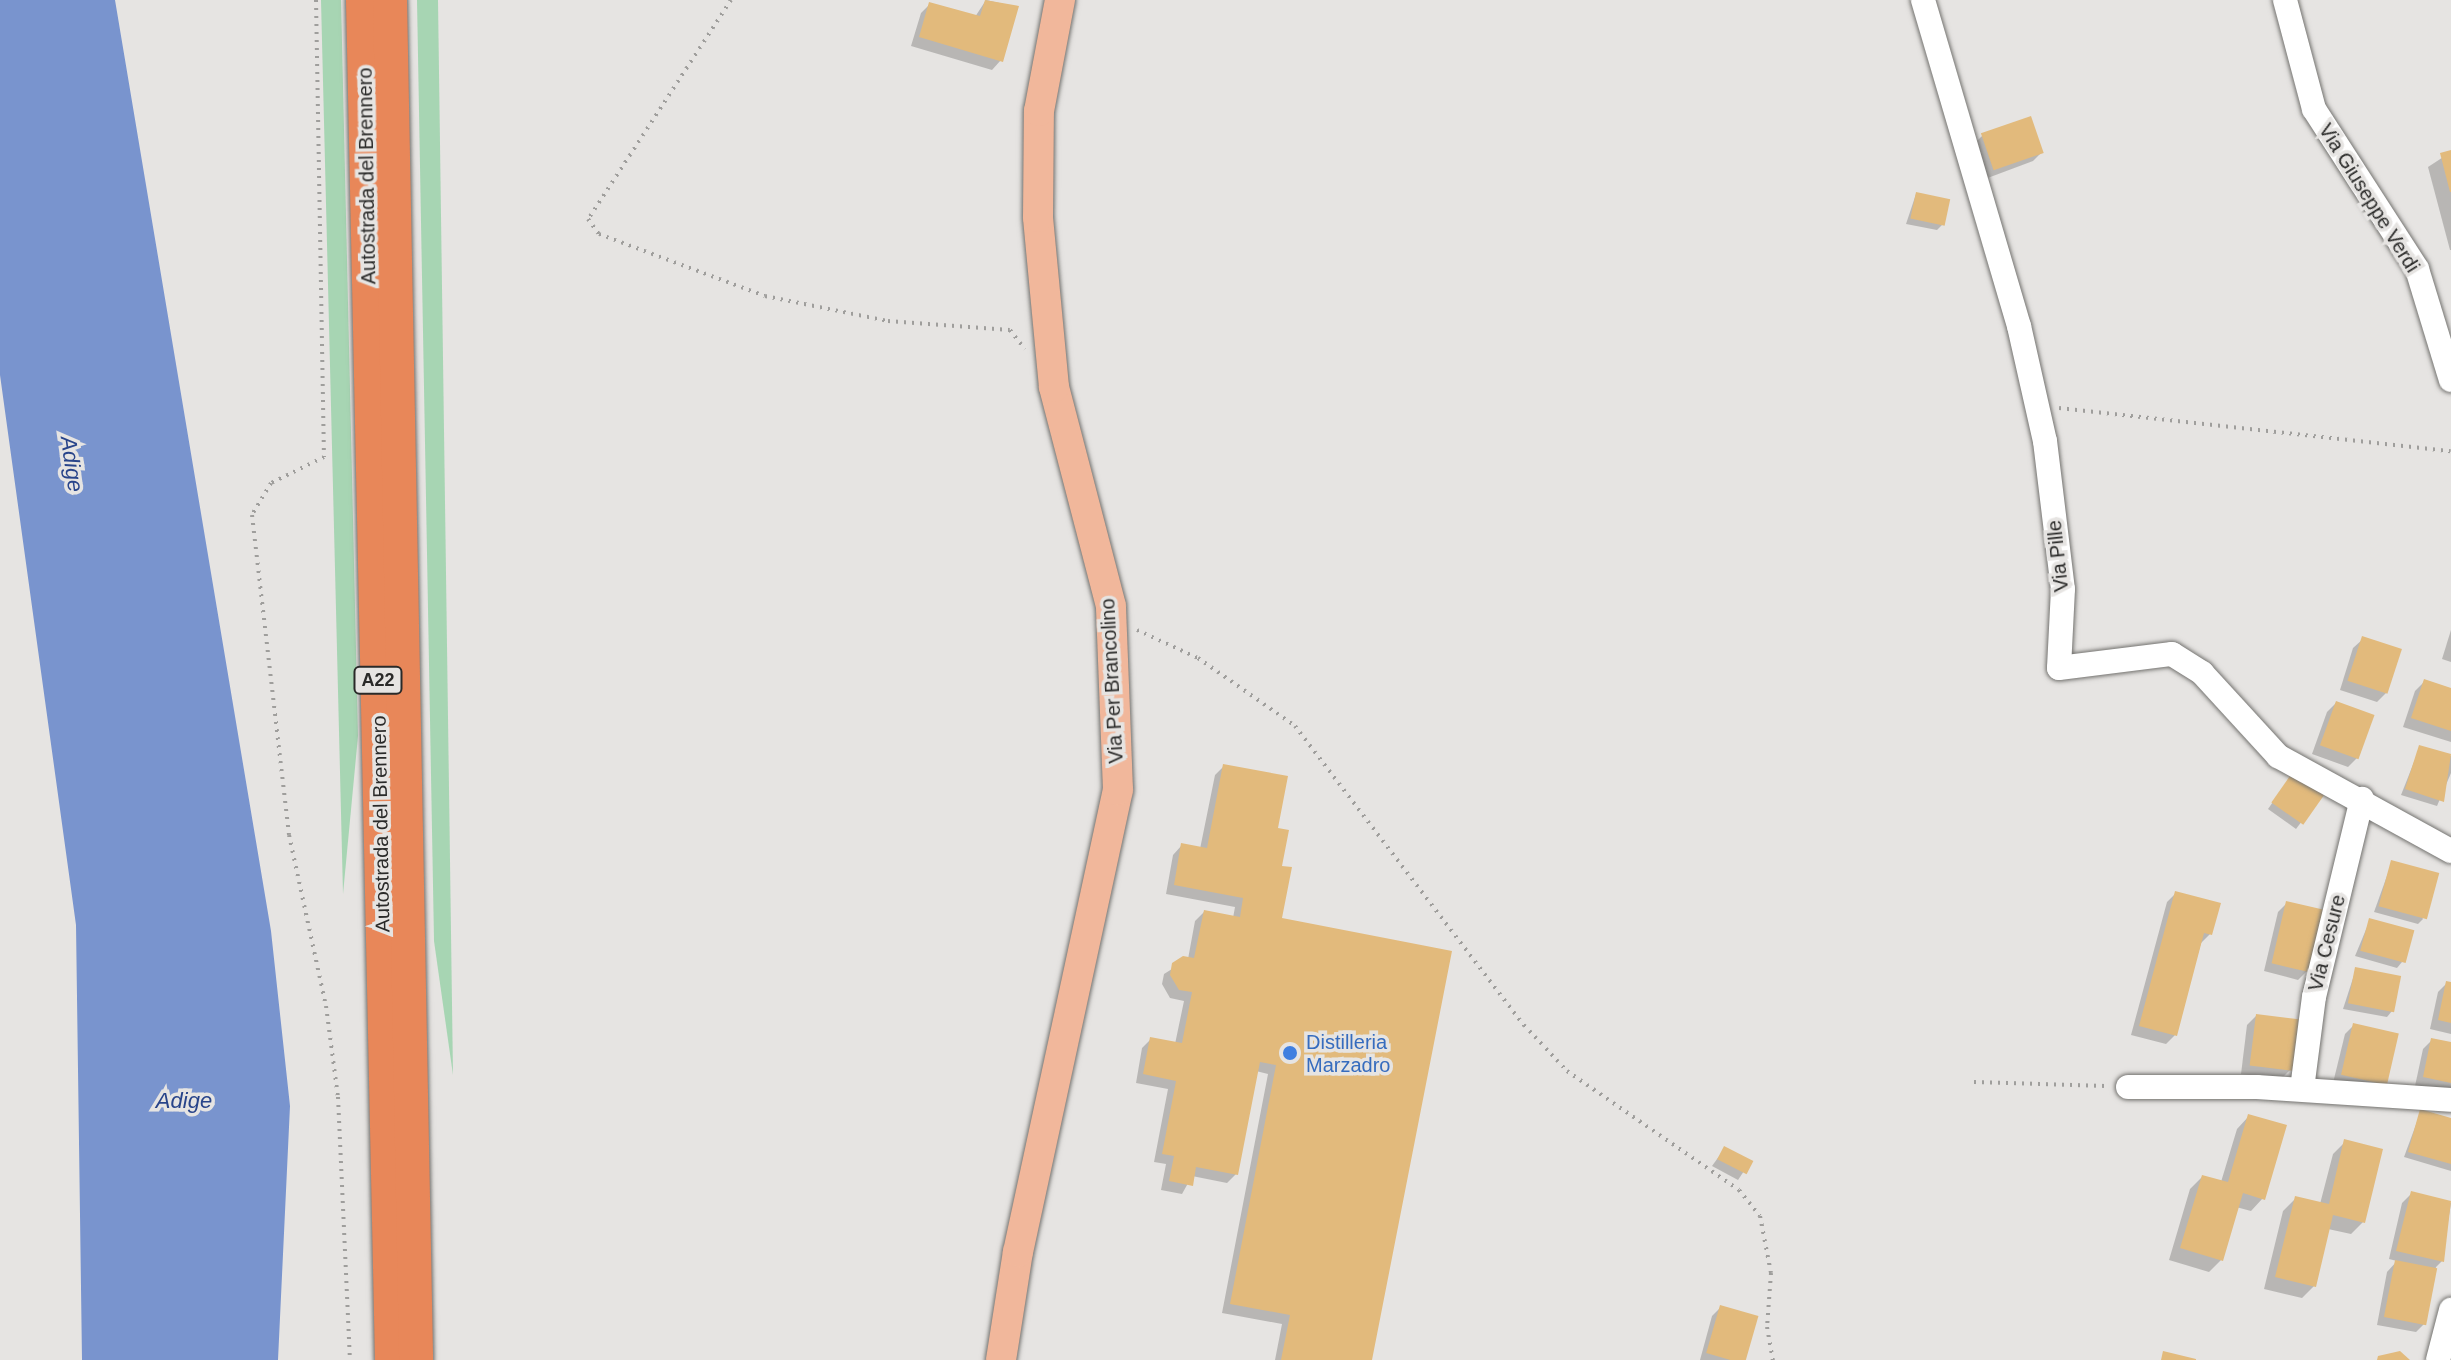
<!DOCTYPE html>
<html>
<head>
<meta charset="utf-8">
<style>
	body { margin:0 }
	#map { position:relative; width:2451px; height:1360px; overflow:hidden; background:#e6e4e2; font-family:Arial,sans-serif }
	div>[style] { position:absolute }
	.green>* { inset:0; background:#a7d5b3 }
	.water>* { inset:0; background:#7994ce }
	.shadow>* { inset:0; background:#0003 }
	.building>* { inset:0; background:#e2ba7c; transform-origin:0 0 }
	.path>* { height:4px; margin-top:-2px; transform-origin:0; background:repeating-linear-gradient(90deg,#9f9e9c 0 2px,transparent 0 8px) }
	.roads { filter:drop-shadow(0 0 2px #747370) drop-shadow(0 0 2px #747370) }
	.minor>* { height:24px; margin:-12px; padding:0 12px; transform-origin:12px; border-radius:12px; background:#fff }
	.major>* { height:30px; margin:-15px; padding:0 15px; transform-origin:15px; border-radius:15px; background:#f1b79b }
	.highway>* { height:34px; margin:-17px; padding:0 17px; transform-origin:17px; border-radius:17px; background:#e88759 }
	.dots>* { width:22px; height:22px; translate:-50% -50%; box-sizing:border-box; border:4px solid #e6e4e2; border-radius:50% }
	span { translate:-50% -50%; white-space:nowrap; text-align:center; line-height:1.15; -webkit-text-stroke:7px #e6e4e2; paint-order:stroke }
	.shield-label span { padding:2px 6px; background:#e6e4e2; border:2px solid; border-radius:6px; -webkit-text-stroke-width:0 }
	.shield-label { font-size:18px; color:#2a2a29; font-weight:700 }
	.street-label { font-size:20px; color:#2a2a29 }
	.shop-label { font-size:20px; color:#366cbe }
	.left { translate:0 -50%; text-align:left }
	.water-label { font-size:22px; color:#28448a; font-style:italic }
</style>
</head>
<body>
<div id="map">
	<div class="green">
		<div style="clip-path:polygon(321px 0,341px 0,358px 736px,343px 894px)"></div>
		<div style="clip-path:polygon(417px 0,438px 0,453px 1075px,434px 941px)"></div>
	</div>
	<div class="water">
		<div style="clip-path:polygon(0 0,115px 0,271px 931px,290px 1106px,278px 1360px,82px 1360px,76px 925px,0 375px)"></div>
	</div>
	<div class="shadow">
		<div style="clip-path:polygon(986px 0,1017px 7px,1001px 60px,992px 70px,911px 46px,921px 13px,930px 4px,975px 17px)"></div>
		<div style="clip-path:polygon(1982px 136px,2042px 152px,2033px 161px,1985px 179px,1973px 145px)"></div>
		<div style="clip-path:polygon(2451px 152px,2451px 250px,2450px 250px,2428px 167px)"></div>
		<div style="clip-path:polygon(1916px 194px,1943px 224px,1937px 230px,1906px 224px)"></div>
		<div style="clip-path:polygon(2451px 630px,2451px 662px,2442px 659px)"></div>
		<div style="clip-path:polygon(2363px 639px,2386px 693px,2377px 702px,2340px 690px,2353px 648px)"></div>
		<div style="clip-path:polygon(2424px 682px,2451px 690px,2451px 742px,2403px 727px,2415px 691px)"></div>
		<div style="clip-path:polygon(2336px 703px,2357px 758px,2348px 767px,2312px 754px,2327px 712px)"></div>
		<div style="clip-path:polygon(2420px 747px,2451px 756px,2451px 773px,2437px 806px,2401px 795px)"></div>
		<div style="clip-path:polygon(1224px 766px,1275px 829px,1280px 920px,1370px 1360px,1275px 1360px,1282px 1324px,1222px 1313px,1268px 1074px,1256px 1071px,1236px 1174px,1227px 1183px,1192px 1176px,1182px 1194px,1161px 1190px,1166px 1164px,1154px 1162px,1168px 1089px,1136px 1083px,1142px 1048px,1151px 1039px,1175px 1044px,1184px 1001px,1170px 998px,1162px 984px,1164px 974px,1188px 959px,1195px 921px,1204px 912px,1233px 918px,1235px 907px,1166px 894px,1173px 855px,1182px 845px,1200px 849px,1215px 775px)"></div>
		<div style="clip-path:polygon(2287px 782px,2321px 796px,2296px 829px,2268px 809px)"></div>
		<div style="clip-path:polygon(2392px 862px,2423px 919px,2418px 924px,2374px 912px)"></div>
		<div style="clip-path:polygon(2176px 893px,2210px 934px,2201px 943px,2175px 1035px,2166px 1044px,2131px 1035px,2167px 902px)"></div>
		<div style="clip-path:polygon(2287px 903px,2307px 971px,2298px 980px,2264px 971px,2278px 912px)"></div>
		<div style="clip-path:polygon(2370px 920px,2402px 962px,2397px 968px,2355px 956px)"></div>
		<div style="clip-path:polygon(2356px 969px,2392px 1011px,2387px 1017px,2343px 1009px)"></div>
		<div style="clip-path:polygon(2447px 983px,2451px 984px,2451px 1034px,2430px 1029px,2438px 992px)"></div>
		<div style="clip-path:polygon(2256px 1016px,2290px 1070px,2281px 1079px,2241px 1074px,2247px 1025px)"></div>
		<div style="clip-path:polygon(2354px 1025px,2384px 1085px,2333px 1083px,2345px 1034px)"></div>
		<div style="clip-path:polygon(2432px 1040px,2451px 1044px,2451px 1094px,2415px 1086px,2423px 1049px)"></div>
		<div style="clip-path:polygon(2421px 1111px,2451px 1120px,2451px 1171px,2404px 1157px)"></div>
		<div style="clip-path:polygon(2249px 1116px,2263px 1198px,2251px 1211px,2236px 1207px,2221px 1260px,2209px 1272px,2169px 1260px,2190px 1189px,2202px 1177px,2221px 1182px,2237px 1129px)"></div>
		<div style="clip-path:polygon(2345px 1142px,2363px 1222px,2351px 1234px,2328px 1229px,2314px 1286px,2302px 1298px,2264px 1289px,2283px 1211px,2296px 1198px,2320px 1204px,2333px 1154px)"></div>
		<div style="clip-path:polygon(1725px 1148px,1750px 1162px,1738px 1180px,1712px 1166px)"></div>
		<div style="clip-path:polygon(2411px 1194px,2451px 1203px,2442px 1261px,2436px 1267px,2425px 1323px,2416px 1332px,2377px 1325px,2387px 1272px,2397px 1261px,2389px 1259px,2402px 1203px)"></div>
		<div style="clip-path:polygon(1721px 1307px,1756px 1317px,1744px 1360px,1700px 1360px,1712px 1316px)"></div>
	</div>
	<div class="building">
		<div style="clip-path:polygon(985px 0,1019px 6px,1003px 62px,919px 37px,929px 2px,980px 16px)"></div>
		<div style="left:2031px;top:116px;width:39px;height:53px;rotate:71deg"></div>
		<div style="clip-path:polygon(2451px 150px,2451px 192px,2450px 192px,2440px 153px)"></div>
		<div style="left:1916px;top:192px;width:35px;height:27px;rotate:12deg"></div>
		<div style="left:2362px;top:636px;width:42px;height:47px;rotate:18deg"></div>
		<div style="clip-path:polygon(2424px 679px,2451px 688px,2451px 731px,2411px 718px)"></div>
		<div style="left:2336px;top:701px;width:41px;height:47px;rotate:20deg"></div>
		<div style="clip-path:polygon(2419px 745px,2451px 754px,2444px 802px,2405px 789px)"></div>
		<div style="clip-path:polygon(1223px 764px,1288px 776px,1278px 828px,1289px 830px,1282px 866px,1292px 867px,1282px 918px,1452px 951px,1372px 1360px,1281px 1360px,1290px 1315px,1230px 1304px,1276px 1065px,1260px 1062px,1238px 1175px,1196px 1167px,1193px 1186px,1169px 1181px,1174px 1156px,1162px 1154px,1176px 1081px,1143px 1074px,1150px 1037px,1182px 1043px,1192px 992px,1179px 990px,1170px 975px,1172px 963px,1183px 956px,1194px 958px,1204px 910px,1240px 917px,1243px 898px,1174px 885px,1181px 843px,1207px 848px)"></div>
		<div style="left:2292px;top:773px;width:39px;height:36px;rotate:35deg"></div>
		<div style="left:2391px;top:860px;width:50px;height:48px;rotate:15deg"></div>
		<div style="clip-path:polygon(2175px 891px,2221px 903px,2212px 935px,2204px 933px,2177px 1036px,2139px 1026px)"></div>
		<div style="left:2286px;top:901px;width:39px;height:64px;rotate:13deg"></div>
		<div style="left:2369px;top:918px;width:47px;height:34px;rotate:15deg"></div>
		<div style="left:2355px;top:967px;width:47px;height:37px;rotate:11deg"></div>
		<div style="clip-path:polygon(2446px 981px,2451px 982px,2451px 1023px,2438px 1020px)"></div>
		<div style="left:2256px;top:1014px;width:43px;height:52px;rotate:7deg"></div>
		<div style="left:2353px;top:1023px;width:47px;height:53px;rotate:13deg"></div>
		<div style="clip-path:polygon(2431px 1038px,2451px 1042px,2451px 1083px,2423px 1077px)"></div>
		<div style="clip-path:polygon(2420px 1109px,2451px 1118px,2451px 1164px,2408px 1152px)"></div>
		<div style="clip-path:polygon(2248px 1114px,2287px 1125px,2265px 1200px,2243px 1193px,2223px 1261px,2180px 1248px,2202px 1175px,2228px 1182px)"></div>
		<div style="clip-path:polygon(2344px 1139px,2383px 1149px,2365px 1223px,2333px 1215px,2316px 1287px,2275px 1277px,2295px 1196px,2329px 1204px)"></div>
		<div style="left:1724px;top:1146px;width:33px;height:15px;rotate:27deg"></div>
		<div style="clip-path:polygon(2411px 1191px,2451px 1201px,2444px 1262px,2396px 1251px)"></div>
		<div style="left:2395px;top:1260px;width:43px;height:58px;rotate:11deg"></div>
		<div style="left:1720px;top:1305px;width:40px;height:50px;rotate:16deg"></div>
		<div style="clip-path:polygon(2163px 1351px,2196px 1359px,2196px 1360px,2161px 1360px)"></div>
		<div style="clip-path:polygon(2400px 1351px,2410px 1360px,2377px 1360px,2378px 1356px)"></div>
	</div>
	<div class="path">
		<div style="left:316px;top:0;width:457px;rotate:89deg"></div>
		<div style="left:324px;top:457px;width:59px;rotate:153.9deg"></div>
		<div style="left:271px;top:483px;width:37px;rotate:121deg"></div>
		<div style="left:252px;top:515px;width:322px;rotate:83.4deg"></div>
		<div style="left:289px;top:835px;width:175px;rotate:77.8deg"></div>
		<div style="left:326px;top:1006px;width:92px;rotate:82.5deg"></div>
		<div style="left:338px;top:1097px;width:263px;rotate:87.4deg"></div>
		<div style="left:731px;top:0;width:262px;rotate:123.1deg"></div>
		<div style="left:588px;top:219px;width:19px;rotate:54deg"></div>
		<div style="left:599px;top:234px;width:177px;rotate:20.5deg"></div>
		<div style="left:765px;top:296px;width:126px;rotate:11.5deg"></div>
		<div style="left:888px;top:321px;width:122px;rotate:4.2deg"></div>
		<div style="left:1010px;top:330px;width:24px;rotate:52deg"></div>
		<div style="left:2059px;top:408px;width:394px;rotate:6.3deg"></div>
		<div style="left:1137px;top:630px;width:67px;rotate:24.7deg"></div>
		<div style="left:1198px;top:658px;width:118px;rotate:35deg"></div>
		<div style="left:1295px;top:726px;width:377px;rotate:52.6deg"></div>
		<div style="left:1524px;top:1025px;width:63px;rotate:46.9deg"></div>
		<div style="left:1567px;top:1071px;width:209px;rotate:34.7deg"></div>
		<div style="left:1739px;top:1190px;width:33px;rotate:51deg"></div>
		<div style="left:1760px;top:1216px;width:58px;rotate:79.1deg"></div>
		<div style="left:1771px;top:1273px;width:54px;rotate:94.2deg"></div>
		<div style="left:1767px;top:1327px;width:34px;rotate:80deg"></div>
		<div style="left:1974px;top:1082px;width:132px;rotate:1.7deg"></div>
	</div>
	<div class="roads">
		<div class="minor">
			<div style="left:1923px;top:0;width:340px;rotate:73.6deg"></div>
			<div style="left:2019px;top:326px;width:118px;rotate:77.3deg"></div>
			<div style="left:2045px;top:441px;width:149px;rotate:83.1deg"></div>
			<div style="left:2063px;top:589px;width:79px;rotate:92.9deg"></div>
			<div style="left:2059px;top:668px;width:114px;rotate:-7.1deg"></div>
			<div style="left:2172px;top:654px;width:36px;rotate:32deg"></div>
			<div style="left:2202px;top:673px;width:113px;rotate:47.5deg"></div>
			<div style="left:2278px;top:756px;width:197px;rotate:28.8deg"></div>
			<div style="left:2285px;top:0;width:113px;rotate:75.1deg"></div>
			<div style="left:2314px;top:109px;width:190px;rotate:57.2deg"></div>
			<div style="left:2417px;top:269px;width:116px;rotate:73deg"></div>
			<div style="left:2128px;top:1087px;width:129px"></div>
			<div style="left:2257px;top:1087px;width:194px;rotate:3.8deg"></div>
			<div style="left:2302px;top:1089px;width:93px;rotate:-82.6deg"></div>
			<div style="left:2314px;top:997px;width:204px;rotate:-76.4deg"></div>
			<div style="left:2438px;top:1360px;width:52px;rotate:-75.4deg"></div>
		</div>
		<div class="major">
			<div style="left:1001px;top:1360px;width:109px;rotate:-81.1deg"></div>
			<div style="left:1018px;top:1252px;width:473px;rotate:-77.8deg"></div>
			<div style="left:1118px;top:790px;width:184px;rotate:-92.2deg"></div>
			<div style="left:1111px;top:606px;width:226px;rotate:-104.6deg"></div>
			<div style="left:1054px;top:387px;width:171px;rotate:-95.4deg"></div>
			<div style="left:1038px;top:217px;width:106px;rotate:-89.5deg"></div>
			<div style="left:1039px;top:111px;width:113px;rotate:-79.3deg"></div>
		</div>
		<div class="highway">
			<div style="left:363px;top:0;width:1360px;rotate:88.78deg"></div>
			<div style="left:390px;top:0;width:1360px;rotate:88.9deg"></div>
		</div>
	</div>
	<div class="dots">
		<div style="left:1290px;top:1053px;background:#3f7fe0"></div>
	</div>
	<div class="shield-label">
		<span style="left:378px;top:680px">A22</span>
	</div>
	<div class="street-label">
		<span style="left:367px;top:176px;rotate:-91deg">Autostrada del Brennero</span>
		<span style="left:2369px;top:198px;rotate:58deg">Via Giuseppe Verdi</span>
		<span style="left:2058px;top:556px;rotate:-96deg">Via Pille</span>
		<span style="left:1112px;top:681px;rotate:-93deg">Via Per Brancolino</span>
		<span style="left:381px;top:824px;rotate:-91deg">Autostrada del Brennero</span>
		<span style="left:2327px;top:943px;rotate:-76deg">Via Cesure</span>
	</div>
	<div class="shop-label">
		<span class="left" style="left:1306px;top:1054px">Distilleria<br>Marzadro</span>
	</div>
	<div class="water-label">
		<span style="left:72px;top:464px;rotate:82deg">Adige</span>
		<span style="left:184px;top:1101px">Adige</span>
	</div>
</div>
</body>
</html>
